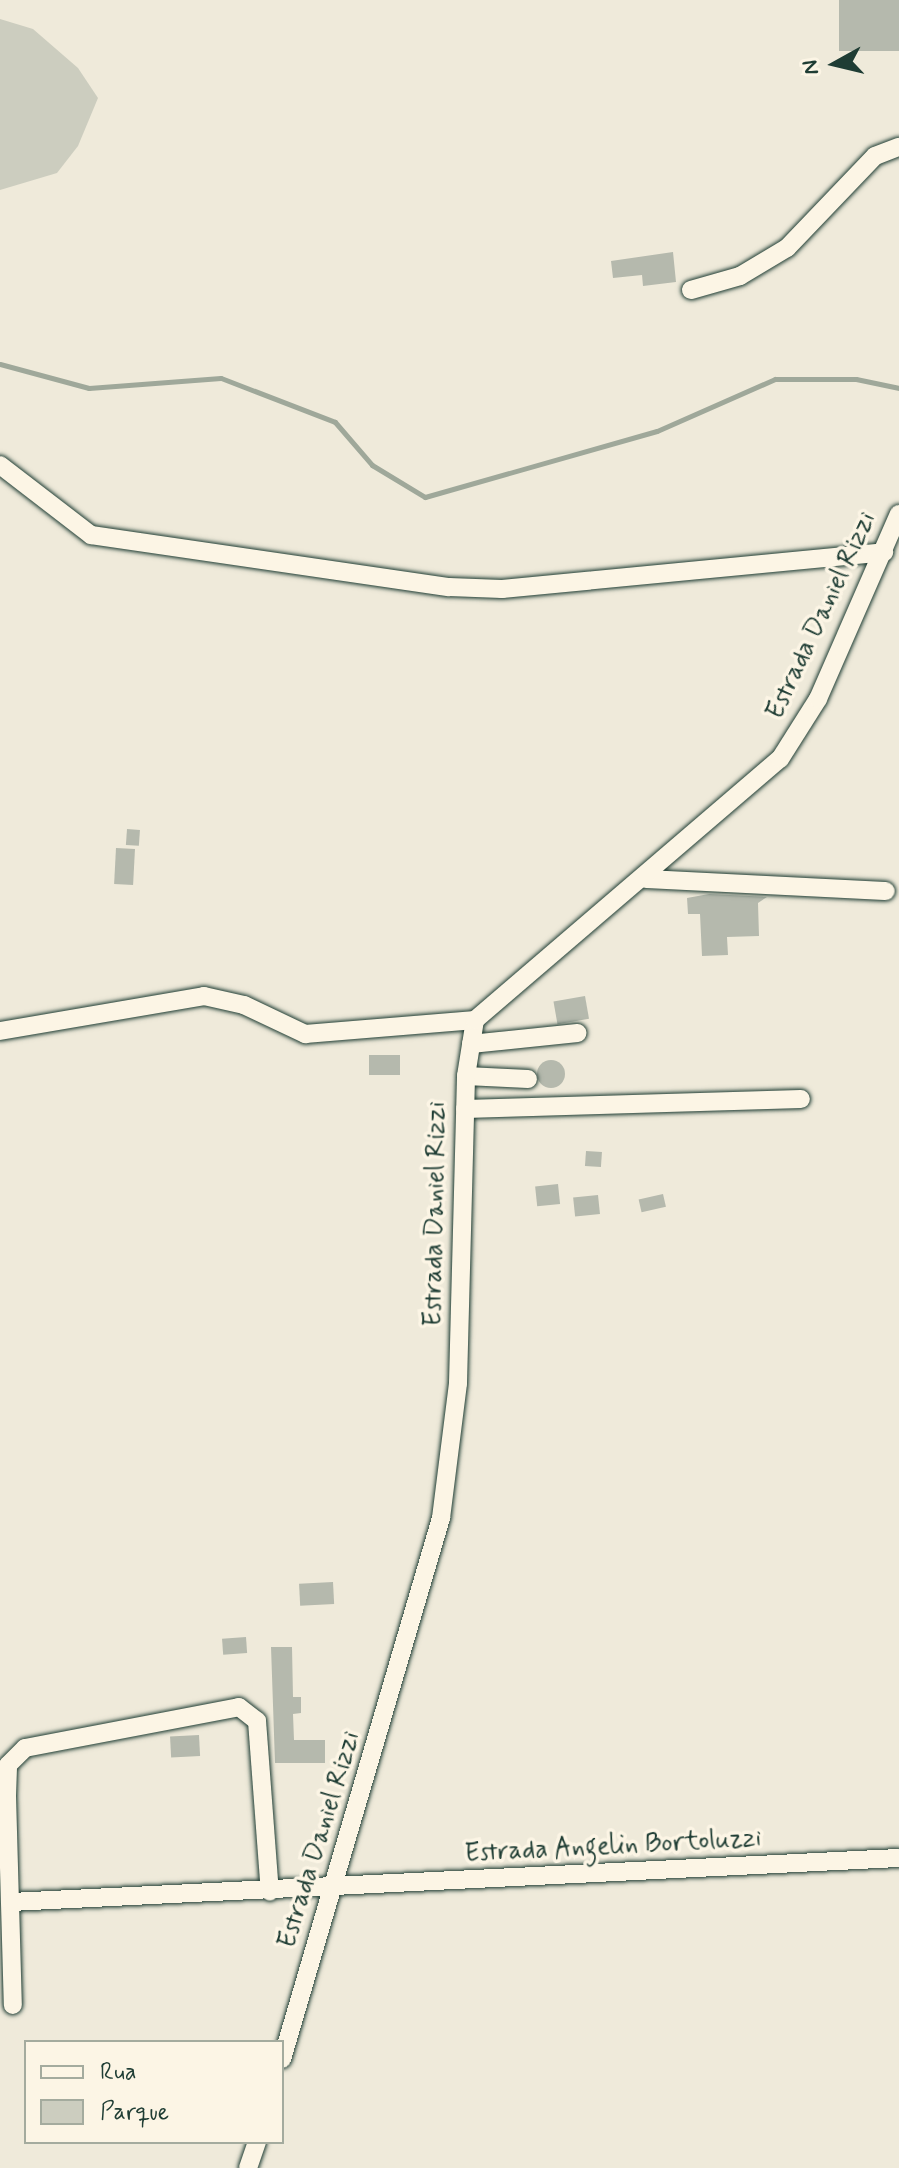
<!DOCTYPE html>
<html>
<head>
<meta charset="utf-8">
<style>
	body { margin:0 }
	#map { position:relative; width:899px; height:2168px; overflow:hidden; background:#efeada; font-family:Mynerve,sans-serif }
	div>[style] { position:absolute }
	.green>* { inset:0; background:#cccdbf }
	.stream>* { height:5px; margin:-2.5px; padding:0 2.5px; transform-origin:2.5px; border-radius:2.5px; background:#9fa89a }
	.building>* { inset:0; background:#b5b9ad; transform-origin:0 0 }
	.round { border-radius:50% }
	.roads { filter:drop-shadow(0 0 2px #1f3d34) drop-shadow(0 0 2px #1f3d34) }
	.minor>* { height:18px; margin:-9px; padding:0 9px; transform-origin:9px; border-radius:9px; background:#fcf5e5 }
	span { translate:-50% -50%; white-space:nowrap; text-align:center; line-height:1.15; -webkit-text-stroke:7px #fcf5e5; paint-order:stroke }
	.street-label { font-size:26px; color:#1f3d34 }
	.legend { position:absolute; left:24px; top:2040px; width:260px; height:104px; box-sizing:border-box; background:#fcf5e5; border:2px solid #a4ab9e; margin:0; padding:10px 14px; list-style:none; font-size:24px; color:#1f3d34 }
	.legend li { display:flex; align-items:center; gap:16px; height:40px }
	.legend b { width:40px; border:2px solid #a4ab9e }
	.north { position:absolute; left:795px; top:24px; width:80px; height:80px; -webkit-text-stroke:6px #fcf5e5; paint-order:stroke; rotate:262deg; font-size:22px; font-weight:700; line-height:32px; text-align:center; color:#1f3d34 }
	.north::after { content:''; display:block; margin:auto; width:28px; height:36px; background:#1f3d34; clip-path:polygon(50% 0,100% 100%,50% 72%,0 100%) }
</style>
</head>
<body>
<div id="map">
	<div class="green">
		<div style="clip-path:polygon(0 19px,33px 29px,78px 68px,98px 98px,78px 146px,57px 173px,0 190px)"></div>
	</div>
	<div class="stream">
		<div style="left:0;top:364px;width:92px;rotate:15.1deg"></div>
		<div style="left:89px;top:388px;width:132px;rotate:-4.3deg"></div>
		<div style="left:221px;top:378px;width:122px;rotate:21.1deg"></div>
		<div style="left:335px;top:422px;width:57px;rotate:49.3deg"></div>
		<div style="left:372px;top:465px;width:62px;rotate:31.1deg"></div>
		<div style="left:425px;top:497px;width:241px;rotate:-15.9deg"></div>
		<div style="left:657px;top:431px;width:129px;rotate:-23.8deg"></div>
		<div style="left:775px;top:379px;width:81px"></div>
		<div style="left:856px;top:379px;width:44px;rotate:11.8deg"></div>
	</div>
	<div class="building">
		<div style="left:899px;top:0;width:51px;height:60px;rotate:90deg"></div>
		<div style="clip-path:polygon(673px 252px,676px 282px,643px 286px,642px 275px,613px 278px,611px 261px)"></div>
		<div style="left:127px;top:829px;width:13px;height:16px;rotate:4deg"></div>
		<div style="left:116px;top:848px;width:19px;height:36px;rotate:3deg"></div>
		<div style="clip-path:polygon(709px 894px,767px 897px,758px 903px,759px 936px,727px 937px,728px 955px,702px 956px,700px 914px,688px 914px,687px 898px)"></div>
		<div style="left:585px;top:996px;width:23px;height:32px;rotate:80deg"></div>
		<div style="left:400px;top:1055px;width:20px;height:31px;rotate:90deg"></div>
		<div class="round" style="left:537px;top:1060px;width:28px;height:28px"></div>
		<div style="left:586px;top:1151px;width:16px;height:15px;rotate:4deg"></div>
		<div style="left:558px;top:1184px;width:20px;height:23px;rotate:84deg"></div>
		<div style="left:663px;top:1194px;width:13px;height:25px;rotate:77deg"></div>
		<div style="left:598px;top:1195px;width:19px;height:25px;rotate:84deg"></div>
		<div style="left:333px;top:1582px;width:22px;height:34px;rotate:87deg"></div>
		<div style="left:246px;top:1637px;width:16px;height:24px;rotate:86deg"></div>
		<div style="clip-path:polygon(271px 1647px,292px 1647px,293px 1697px,301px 1697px,301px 1713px,293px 1714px,294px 1740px,325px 1740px,325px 1763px,275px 1763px)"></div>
		<div style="left:199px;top:1735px;width:21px;height:29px;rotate:87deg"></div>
	</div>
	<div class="roads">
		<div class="minor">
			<div style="left:691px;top:290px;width:51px;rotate:-15.9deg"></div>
			<div style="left:740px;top:276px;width:55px;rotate:-30.8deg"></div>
			<div style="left:787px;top:248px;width:127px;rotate:-46.3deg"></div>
			<div style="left:875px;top:156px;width:26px;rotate:-21deg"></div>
			<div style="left:0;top:465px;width:115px;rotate:37.6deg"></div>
			<div style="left:91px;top:535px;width:362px;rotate:8.3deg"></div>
			<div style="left:449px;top:587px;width:53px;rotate:2.2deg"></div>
			<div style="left:502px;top:589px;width:384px;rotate:-5.5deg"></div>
			<div style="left:646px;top:879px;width:240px;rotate:2.9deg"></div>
			<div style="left:0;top:1031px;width:207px;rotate:-9.7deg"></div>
			<div style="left:204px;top:996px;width:41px;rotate:12.7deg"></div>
			<div style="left:244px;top:1005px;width:68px;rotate:25.4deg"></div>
			<div style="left:305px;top:1034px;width:171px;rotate:-4.7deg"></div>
			<div style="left:471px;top:1044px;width:107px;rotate:-5.9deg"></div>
			<div style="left:466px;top:1076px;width:62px;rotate:2.8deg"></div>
			<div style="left:465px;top:1109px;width:336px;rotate:-1.7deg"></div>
			<div style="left:7px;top:1796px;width:209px;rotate:88.4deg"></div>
			<div style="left:0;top:1797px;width:7px;rotate:-8deg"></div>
			<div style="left:7px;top:1796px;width:31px;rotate:-88deg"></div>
			<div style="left:8px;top:1765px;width:24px;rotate:-45deg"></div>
			<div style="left:25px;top:1748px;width:218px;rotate:-10.8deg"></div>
			<div style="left:239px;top:1707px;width:23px;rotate:38deg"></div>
			<div style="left:257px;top:1721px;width:171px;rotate:85.7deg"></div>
			<div style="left:11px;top:1902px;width:889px;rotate:-2.84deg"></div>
			<div style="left:282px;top:2059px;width:564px;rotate:-73.62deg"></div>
			<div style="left:441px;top:1518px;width:136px;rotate:-82.8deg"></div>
			<div style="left:458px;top:1383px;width:307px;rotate:-88.5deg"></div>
			<div style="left:466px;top:1076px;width:57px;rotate:-80.9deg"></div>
			<div style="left:475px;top:1020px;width:401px;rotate:-40.6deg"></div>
			<div style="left:780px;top:759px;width:71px;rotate:-57.7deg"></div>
			<div style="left:818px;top:699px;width:202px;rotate:-66.4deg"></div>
			<div style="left:248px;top:2168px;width:28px;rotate:-71deg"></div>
		</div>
	</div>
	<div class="street-label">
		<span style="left:822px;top:616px;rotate:-65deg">Estrada Daniel Rizzi</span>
		<span style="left:436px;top:1214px;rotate:-89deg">Estrada Daniel Rizzi</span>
		<span style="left:320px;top:1840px;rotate:-73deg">Estrada Daniel Rizzi</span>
		<span style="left:613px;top:1847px;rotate:-3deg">Estrada Angelin Bortoluzzi</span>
	</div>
	<ul class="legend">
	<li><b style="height:10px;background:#fcf5e5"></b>Rua</li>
	<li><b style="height:22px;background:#cccdbf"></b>Parque</li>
	</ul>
	<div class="north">N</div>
</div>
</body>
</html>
